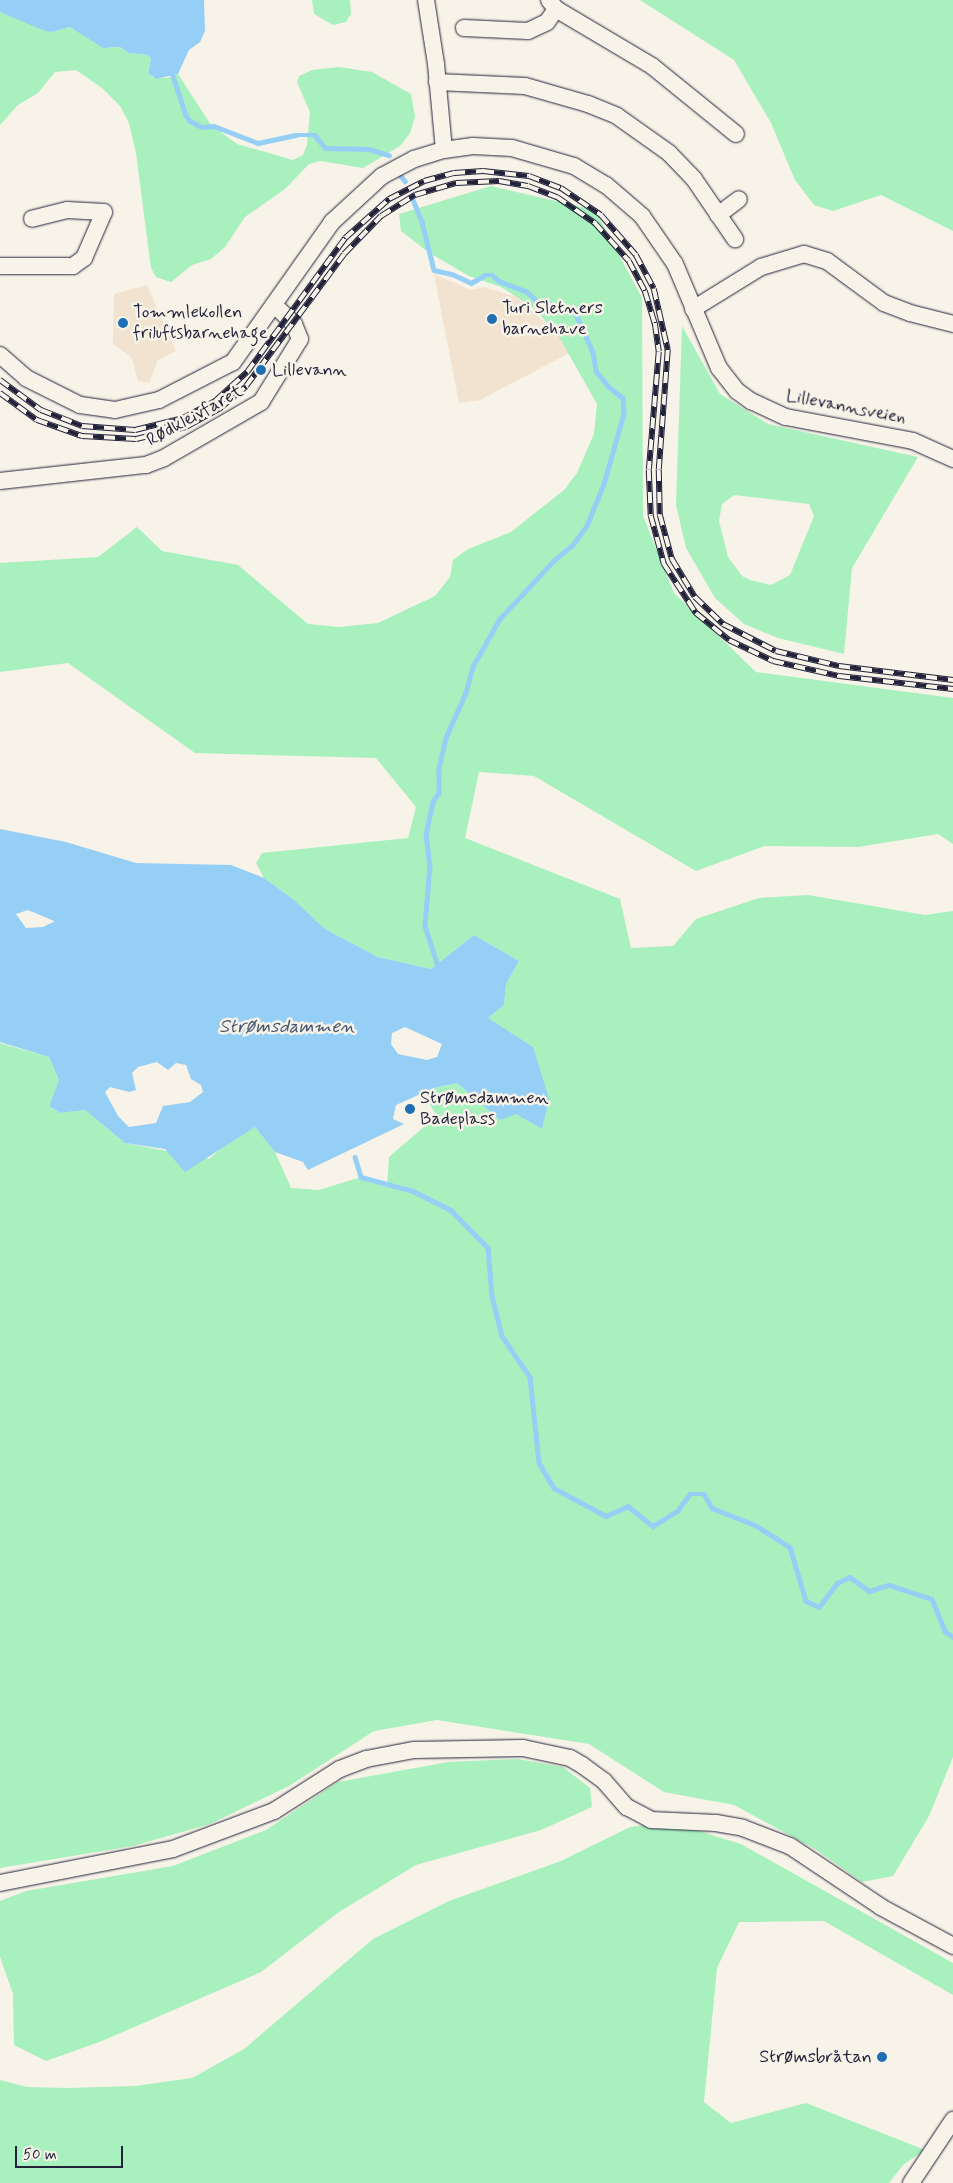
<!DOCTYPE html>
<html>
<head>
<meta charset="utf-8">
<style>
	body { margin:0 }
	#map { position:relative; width:953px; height:2183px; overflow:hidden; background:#f7f3e8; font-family:Mynerve,sans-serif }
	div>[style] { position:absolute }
	.built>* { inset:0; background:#f2e3d0 }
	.green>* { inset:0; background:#a8f0bd }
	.water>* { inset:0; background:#96cff6 }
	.stream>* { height:4.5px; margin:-2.25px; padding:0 2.25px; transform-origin:2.25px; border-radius:2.25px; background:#96cff6 }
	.roads { filter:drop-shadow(0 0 1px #22223b) drop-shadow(0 0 1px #22223b) }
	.minor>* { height:16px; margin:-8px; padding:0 8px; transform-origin:8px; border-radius:8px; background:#f7f3e8 }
	.rail>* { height:5.5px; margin-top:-2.75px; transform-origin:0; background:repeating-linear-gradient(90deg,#f7f3e8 0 11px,#22223b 0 22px); box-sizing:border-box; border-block:1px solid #22223b }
	.dots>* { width:14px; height:14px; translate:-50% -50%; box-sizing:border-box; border:2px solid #f7f3e8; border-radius:50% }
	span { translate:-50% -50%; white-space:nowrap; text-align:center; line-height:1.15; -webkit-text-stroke:5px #f7f3e8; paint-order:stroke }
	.poi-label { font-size:18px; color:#22223b }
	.left { translate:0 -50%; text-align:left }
	.right { translate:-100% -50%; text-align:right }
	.street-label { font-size:18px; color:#22223b }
	.water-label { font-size:19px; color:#455673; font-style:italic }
	.scale { position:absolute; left:15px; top:2146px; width:108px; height:22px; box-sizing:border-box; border:2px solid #22223b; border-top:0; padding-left:6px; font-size:15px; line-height:18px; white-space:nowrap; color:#22223b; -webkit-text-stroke:4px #f7f3e8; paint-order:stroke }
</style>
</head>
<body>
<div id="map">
	<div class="built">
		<div style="clip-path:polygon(434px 274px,471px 290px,484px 287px,517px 297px,575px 350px,480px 400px,459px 403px)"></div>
		<div style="clip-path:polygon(147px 285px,176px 351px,158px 360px,149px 383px,138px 381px,132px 358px,113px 344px,114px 294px)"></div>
	</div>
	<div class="green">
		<div style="clip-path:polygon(312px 0,350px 0,351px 14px,346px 22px,333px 25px,314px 14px)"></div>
		<div style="clip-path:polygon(640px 0,953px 0,953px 231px,881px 195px,833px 211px,814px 205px,795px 180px,771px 123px,734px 60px)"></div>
		<div style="clip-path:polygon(0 12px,52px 32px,70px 27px,110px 48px,120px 47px,129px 53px,148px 55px,151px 59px,148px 72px,152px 77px,167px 78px,178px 74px,211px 125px,237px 144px,293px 160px,303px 155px,307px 145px,310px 112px,297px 82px,299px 76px,312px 70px,339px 67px,372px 72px,411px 94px,415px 117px,410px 133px,400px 146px,363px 168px,321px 161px,309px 164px,285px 189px,245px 217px,225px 247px,211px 259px,192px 265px,171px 282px,156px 277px,151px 268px,136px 153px,129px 123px,120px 106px,102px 88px,76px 70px,55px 72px,38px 93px,18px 105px,0 125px)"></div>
		<div style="clip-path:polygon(491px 186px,595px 210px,642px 298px,643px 516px,674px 593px,756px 672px,953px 698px,953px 844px,938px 834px,858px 847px,765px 846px,696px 871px,534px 776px,479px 772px,465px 838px,620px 899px,631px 948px,673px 946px,696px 919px,759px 898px,808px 895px,925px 915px,953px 911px,953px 1757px,929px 1816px,893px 1876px,862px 1882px,815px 1849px,734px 1805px,664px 1792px,589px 1744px,437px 1720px,374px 1731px,289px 1786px,210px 1824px,133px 1846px,0 1868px,0 1043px,49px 1057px,59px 1080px,49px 1106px,60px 1113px,85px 1110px,125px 1143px,209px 1159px,236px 1136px,255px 1127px,275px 1152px,291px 1188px,319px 1190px,361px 1177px,387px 1187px,389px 1157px,426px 1125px,435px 1113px,430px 1105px,434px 1088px,457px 1083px,500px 1120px,516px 1113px,541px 1128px,488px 1018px,504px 1005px,506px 984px,519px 961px,474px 935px,431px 969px,378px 957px,325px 929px,293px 899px,264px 878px,256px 863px,262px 853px,408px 838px,416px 807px,376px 758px,195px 753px,68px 663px,0 672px,0 563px,98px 557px,137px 527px,162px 551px,238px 565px,308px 624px,339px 627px,378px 623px,435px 596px,450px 577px,453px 560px,468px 549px,511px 532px,564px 490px,577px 473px,594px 434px,597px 404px,559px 337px,535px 309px,501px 287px,469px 276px,428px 252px,401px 231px,399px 214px)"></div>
		<div style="clip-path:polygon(evenodd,682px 326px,720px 394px,768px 424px,918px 457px,852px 568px,844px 654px,778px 638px,744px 624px,715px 598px,686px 548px,676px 505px,682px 326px,734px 495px,809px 504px,814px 516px,790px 575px,771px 585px,750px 580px,742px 576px,728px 557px,719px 521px,722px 504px,734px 495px)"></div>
		<div style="clip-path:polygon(518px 1759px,563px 1767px,590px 1788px,592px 1807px,541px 1830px,416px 1865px,339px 1912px,261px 1972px,102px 2041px,46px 2061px,14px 2045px,13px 1994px,0 1957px,0 1901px,26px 1891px,173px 1866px,266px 1830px,338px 1782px,448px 1762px)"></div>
		<div style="clip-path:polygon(669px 1822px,741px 1844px,953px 1963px,953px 1995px,824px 1921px,739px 1922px,717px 1968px,704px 2102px,731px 2123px,806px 2103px,925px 2150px,904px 2164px,889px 2183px,0 2183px,0 2080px,27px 2087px,66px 2088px,135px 2086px,192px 2078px,244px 2049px,373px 1939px,449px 1901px,561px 1861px,630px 1827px)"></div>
	</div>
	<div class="water">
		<div style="clip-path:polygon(0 0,204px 0,205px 31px,200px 42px,189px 50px,178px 74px,156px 79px,148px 73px,151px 59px,148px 55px,129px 53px,120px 47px,103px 48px,70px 27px,52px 32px,45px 31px,0 12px)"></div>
		<div style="clip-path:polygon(evenodd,0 829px,66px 842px,136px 863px,231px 865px,264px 878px,293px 899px,325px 929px,378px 957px,431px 969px,474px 935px,519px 961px,506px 984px,504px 1005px,488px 1018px,533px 1047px,549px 1099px,542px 1129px,516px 1114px,500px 1120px,457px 1083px,434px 1088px,396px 1105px,393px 1119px,404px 1124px,308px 1170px,303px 1162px,275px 1152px,255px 1127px,185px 1172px,165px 1149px,125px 1143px,85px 1110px,60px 1113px,49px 1106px,59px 1080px,49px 1057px,0 1042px,0 829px,28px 910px,54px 921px,55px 921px,43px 927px,26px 928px,16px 914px,28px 910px,0 829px,405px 1027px,442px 1044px,437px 1057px,427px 1060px,398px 1054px,391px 1044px,392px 1033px,405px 1027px,0 829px,157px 1062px,168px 1070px,176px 1063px,186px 1065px,191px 1079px,201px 1085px,203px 1092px,190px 1102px,163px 1106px,156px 1123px,129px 1127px,118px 1116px,105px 1092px,110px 1087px,129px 1092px,136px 1090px,132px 1073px,138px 1067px,157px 1062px)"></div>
	</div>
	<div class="stream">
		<div style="left:173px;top:76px;width:41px;rotate:71.6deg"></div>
		<div style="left:186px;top:115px;width:7px;rotate:56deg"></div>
		<div style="left:190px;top:121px;width:13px;rotate:27deg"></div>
		<div style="left:202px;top:127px;width:12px;rotate:-5deg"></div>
		<div style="left:214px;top:126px;width:47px;rotate:21.1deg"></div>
		<div style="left:258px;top:143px;width:39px;rotate:-12deg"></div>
		<div style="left:296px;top:135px;width:19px"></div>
		<div style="left:315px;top:135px;width:16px;rotate:52deg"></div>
		<div style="left:325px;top:148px;width:44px;rotate:1.3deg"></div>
		<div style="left:369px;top:149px;width:21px;rotate:17deg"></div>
		<div style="left:400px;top:175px;width:8px;rotate:50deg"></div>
		<div style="left:412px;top:197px;width:27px;rotate:68deg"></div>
		<div style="left:422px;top:222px;width:49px;rotate:76deg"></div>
		<div style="left:434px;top:270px;width:18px;rotate:13deg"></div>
		<div style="left:452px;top:274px;width:21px;rotate:25deg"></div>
		<div style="left:471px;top:283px;width:16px;rotate:-30deg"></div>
		<div style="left:485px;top:275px;width:7px"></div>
		<div style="left:492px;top:275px;width:9px;rotate:41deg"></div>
		<div style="left:499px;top:281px;width:30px;rotate:21deg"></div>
		<div style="left:527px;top:292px;width:13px;rotate:42deg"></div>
		<div style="left:537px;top:301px;width:38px;rotate:14deg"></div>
		<div style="left:574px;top:310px;width:46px;rotate:65.7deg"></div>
		<div style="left:593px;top:352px;width:19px;rotate:81deg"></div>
		<div style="left:596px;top:371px;width:19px;rotate:51deg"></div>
		<div style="left:608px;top:386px;width:19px;rotate:39deg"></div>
		<div style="left:623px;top:398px;width:16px;rotate:86deg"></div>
		<div style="left:624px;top:414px;width:73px;rotate:105.9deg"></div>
		<div style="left:604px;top:484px;width:45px;rotate:112deg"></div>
		<div style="left:587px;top:526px;width:24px;rotate:126deg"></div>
		<div style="left:573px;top:545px;width:26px;rotate:140deg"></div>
		<div style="left:553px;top:562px;width:78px;rotate:132.9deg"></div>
		<div style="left:500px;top:619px;width:55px;rotate:119.4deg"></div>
		<div style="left:473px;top:667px;width:27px;rotate:105deg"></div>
		<div style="left:466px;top:693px;width:49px;rotate:114deg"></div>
		<div style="left:446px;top:738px;width:32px;rotate:103deg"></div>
		<div style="left:439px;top:769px;width:24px;rotate:90deg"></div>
		<div style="left:439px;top:793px;width:11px;rotate:124deg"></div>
		<div style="left:433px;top:802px;width:33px;rotate:102deg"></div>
		<div style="left:426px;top:834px;width:31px;rotate:83deg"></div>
		<div style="left:430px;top:865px;width:61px;rotate:94.7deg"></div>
		<div style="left:425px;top:926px;width:40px;rotate:72deg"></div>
		<div style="left:355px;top:1157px;width:21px;rotate:73deg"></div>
		<div style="left:361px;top:1177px;width:54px;rotate:15.1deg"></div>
		<div style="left:413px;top:1191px;width:42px;rotate:26.6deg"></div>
		<div style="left:451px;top:1210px;width:53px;rotate:45.8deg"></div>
		<div style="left:488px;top:1248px;width:48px;rotate:85.2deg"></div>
		<div style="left:492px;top:1296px;width:41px;rotate:76deg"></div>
		<div style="left:502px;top:1336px;width:50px;rotate:55.7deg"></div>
		<div style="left:530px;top:1377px;width:86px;rotate:84deg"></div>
		<div style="left:539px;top:1463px;width:29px;rotate:59deg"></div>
		<div style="left:554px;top:1488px;width:59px;rotate:28.3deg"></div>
		<div style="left:606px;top:1516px;width:24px;rotate:-24deg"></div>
		<div style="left:628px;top:1506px;width:32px;rotate:39deg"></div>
		<div style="left:653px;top:1526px;width:28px;rotate:-32deg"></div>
		<div style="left:677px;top:1511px;width:21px;rotate:-53deg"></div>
		<div style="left:690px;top:1494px;width:14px"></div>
		<div style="left:704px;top:1494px;width:16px;rotate:60deg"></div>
		<div style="left:712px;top:1508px;width:46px;rotate:21.6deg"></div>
		<div style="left:755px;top:1525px;width:41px;rotate:32.2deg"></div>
		<div style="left:790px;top:1547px;width:56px;rotate:73.5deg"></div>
		<div style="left:806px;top:1601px;width:14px;rotate:25deg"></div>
		<div style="left:819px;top:1607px;width:30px;rotate:-53deg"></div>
		<div style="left:837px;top:1583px;width:14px;rotate:-25deg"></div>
		<div style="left:850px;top:1577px;width:24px;rotate:36deg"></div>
		<div style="left:869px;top:1591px;width:21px;rotate:-17deg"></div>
		<div style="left:889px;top:1585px;width:45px;rotate:18deg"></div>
		<div style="left:932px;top:1599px;width:35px;rotate:68deg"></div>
		<div style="left:945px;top:1631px;width:10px;rotate:37deg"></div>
	</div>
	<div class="roads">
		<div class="minor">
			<div style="left:426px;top:0;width:65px;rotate:81.1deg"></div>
			<div style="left:436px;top:64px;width:86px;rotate:84.7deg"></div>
			<div style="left:549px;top:0;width:11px;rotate:52deg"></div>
			<div style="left:556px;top:9px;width:112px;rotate:30.7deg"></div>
			<div style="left:652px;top:66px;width:108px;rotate:39deg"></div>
			<div style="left:464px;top:28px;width:64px;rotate:2.7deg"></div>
			<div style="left:528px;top:31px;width:21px;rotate:-25deg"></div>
			<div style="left:547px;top:22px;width:16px;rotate:-55deg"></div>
			<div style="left:437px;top:82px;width:88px;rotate:2.6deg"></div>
			<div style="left:525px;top:86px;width:66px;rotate:15.9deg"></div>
			<div style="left:588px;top:104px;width:31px;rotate:22deg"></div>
			<div style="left:617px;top:116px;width:64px;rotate:35.4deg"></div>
			<div style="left:669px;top:153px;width:36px;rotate:46deg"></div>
			<div style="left:694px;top:179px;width:73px;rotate:55.7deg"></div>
			<div style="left:718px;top:215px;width:26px;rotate:-37deg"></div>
			<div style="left:0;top:266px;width:73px"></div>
			<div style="left:73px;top:266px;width:14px;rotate:-36deg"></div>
			<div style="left:84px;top:258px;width:50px;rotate:-66.5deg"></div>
			<div style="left:104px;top:212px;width:37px;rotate:-177deg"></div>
			<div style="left:67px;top:210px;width:36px;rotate:166deg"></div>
			<div style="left:693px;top:309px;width:80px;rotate:-31.7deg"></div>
			<div style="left:761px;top:267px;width:45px;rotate:-16.8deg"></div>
			<div style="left:804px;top:254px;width:24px;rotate:17deg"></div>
			<div style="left:827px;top:261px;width:71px;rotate:36.4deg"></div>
			<div style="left:884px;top:303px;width:28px;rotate:21deg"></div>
			<div style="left:910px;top:313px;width:44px;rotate:14.3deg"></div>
			<div style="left:0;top:355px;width:35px;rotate:41deg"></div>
			<div style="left:26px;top:378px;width:60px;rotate:26.6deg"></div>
			<div style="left:80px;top:405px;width:35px;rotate:8deg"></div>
			<div style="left:115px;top:410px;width:45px;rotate:-12.8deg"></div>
			<div style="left:159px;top:400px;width:83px;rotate:-27.2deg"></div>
			<div style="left:233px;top:362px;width:171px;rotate:-54.7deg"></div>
			<div style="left:332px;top:222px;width:68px;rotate:-42.6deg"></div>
			<div style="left:382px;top:176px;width:36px;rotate:-28deg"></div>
			<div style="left:414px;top:159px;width:31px;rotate:-17deg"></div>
			<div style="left:444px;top:150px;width:29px;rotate:-8deg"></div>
			<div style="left:473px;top:146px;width:39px;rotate:3deg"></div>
			<div style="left:512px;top:148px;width:65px;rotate:16.2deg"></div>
			<div style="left:574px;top:166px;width:37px;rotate:31deg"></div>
			<div style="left:606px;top:185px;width:48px;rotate:40.7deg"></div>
			<div style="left:642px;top:216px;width:58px;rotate:55.5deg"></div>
			<div style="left:675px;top:264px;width:113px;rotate:67.1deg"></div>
			<div style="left:719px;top:368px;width:29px;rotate:52deg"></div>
			<div style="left:737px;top:391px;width:17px;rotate:36deg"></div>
			<div style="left:751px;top:401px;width:38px;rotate:25deg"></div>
			<div style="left:786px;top:417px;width:129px;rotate:10.7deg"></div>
			<div style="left:913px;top:441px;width:44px;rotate:24.2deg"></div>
			<div style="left:0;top:481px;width:147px;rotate:-6.3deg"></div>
			<div style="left:146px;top:465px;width:19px;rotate:-21deg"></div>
			<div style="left:164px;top:458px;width:112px;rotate:-30deg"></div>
			<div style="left:261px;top:402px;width:74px;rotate:-58.2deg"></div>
			<div style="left:300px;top:339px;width:16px;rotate:-112deg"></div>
			<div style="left:294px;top:324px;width:28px;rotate:-136deg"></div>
			<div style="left:0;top:1883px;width:176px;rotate:-11.1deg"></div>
			<div style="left:173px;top:1849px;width:108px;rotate:-20.6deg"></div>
			<div style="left:274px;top:1811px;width:78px;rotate:-32.5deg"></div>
			<div style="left:340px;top:1769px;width:28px;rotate:-21deg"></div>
			<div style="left:366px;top:1759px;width:49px;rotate:-10.6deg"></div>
			<div style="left:414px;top:1750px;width:109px;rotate:-1.1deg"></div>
			<div style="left:523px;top:1748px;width:48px;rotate:12deg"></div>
			<div style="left:570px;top:1758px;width:14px;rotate:30deg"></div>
			<div style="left:582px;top:1765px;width:27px;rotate:36deg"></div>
			<div style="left:604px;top:1781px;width:35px;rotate:49deg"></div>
			<div style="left:627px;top:1807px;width:27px;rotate:28deg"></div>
			<div style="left:651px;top:1820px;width:65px;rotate:2.6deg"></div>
			<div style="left:716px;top:1823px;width:27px;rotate:10deg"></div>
			<div style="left:743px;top:1828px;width:50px;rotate:21deg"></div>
			<div style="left:790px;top:1846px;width:110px;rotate:33.8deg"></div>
			<div style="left:881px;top:1907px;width:82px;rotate:28.4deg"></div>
			<div style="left:911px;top:2183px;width:76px;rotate:-56.3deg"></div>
		</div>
	</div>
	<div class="rail">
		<div style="left:0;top:380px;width:51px;rotate:36.2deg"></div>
		<div style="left:41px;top:410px;width:44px;rotate:21.3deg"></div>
		<div style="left:82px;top:426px;width:53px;rotate:4.3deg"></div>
		<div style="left:135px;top:430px;width:49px;rotate:-14deg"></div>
		<div style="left:183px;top:418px;width:36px;rotate:-28deg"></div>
		<div style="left:215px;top:401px;width:43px;rotate:-42.2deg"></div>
		<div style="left:247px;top:372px;width:166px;rotate:-53.8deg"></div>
		<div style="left:345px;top:238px;width:59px;rotate:-41.6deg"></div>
		<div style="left:389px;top:199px;width:39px;rotate:-27deg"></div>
		<div style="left:424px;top:181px;width:31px;rotate:-15deg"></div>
		<div style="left:454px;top:173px;width:29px;rotate:-4deg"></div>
		<div style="left:483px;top:171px;width:46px;rotate:6.2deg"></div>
		<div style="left:529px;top:176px;width:34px;rotate:21deg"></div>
		<div style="left:561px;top:188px;width:48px;rotate:34deg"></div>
		<div style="left:601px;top:215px;width:53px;rotate:48.8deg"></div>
		<div style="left:636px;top:255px;width:38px;rotate:62deg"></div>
		<div style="left:654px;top:289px;width:63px;rotate:77.1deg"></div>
		<div style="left:668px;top:350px;width:120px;rotate:94.3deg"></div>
		<div style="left:659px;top:470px;width:45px;rotate:88.7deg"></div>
		<div style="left:660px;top:515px;width:46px;rotate:74.7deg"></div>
		<div style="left:672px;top:559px;width:44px;rotate:58.8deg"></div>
		<div style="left:695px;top:597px;width:39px;rotate:44deg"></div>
		<div style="left:723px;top:624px;width:59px;rotate:27deg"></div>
		<div style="left:776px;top:651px;width:65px;rotate:13.4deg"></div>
		<div style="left:839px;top:666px;width:115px;rotate:7deg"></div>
		<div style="left:0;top:393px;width:46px;rotate:36.1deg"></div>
		<div style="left:37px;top:420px;width:48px;rotate:19.6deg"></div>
		<div style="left:82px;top:436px;width:54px;rotate:3.2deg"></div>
		<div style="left:136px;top:439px;width:51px;rotate:-13.5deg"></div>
		<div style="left:186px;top:427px;width:38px;rotate:-29deg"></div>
		<div style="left:219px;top:409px;width:35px;rotate:-40deg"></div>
		<div style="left:246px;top:386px;width:164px;rotate:-53.4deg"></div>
		<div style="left:344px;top:254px;width:53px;rotate:-45.8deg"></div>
		<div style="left:381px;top:216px;width:40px;rotate:-32deg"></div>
		<div style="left:415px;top:195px;width:43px;rotate:-16.3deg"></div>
		<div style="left:456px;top:183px;width:43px;rotate:-2.7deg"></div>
		<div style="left:499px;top:181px;width:29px;rotate:10deg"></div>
		<div style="left:528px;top:186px;width:31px;rotate:21deg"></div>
		<div style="left:557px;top:197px;width:46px;rotate:34.4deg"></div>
		<div style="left:595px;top:223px;width:51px;rotate:48.2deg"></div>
		<div style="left:629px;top:261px;width:34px;rotate:62deg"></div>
		<div style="left:645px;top:291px;width:34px;rotate:73deg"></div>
		<div style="left:655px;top:323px;width:29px;rotate:82deg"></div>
		<div style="left:659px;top:352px;width:118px;rotate:94.8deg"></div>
		<div style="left:649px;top:470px;width:46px;rotate:87.5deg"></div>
		<div style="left:651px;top:516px;width:50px;rotate:74.8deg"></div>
		<div style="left:664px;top:564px;width:59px;rotate:56.9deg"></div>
		<div style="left:696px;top:613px;width:43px;rotate:39.3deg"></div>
		<div style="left:729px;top:640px;width:49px;rotate:25.5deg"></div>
		<div style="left:773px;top:661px;width:68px;rotate:12.8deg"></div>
		<div style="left:839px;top:676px;width:115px;rotate:6.5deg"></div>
	</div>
	<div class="dots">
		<div style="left:492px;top:319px;background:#1f6fb2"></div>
		<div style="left:123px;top:323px;background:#1f6fb2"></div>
		<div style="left:261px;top:370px;background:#1f6fb2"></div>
		<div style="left:410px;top:1109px;background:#1f6fb2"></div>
		<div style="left:882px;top:2057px;background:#1f6fb2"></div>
	</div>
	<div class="poi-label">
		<span class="left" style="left:502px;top:319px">Turi Sletners<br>barnehave</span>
		<span class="left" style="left:133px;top:323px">Tommlekollen<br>friluftsbarnehage</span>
		<span class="left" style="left:272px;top:370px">Lillevann</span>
		<span class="left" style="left:420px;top:1109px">Strømsdammen<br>Badeplass</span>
		<span class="right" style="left:872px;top:2057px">Strømsbråtan</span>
	</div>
	<div class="street-label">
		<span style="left:846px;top:407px;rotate:11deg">Lillevannsveien</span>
		<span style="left:195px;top:416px;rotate:-29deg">Rødkleivfaret</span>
	</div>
	<div class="water-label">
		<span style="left:287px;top:1027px">Strømsdammen</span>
	</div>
	<div class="scale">50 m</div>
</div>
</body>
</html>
